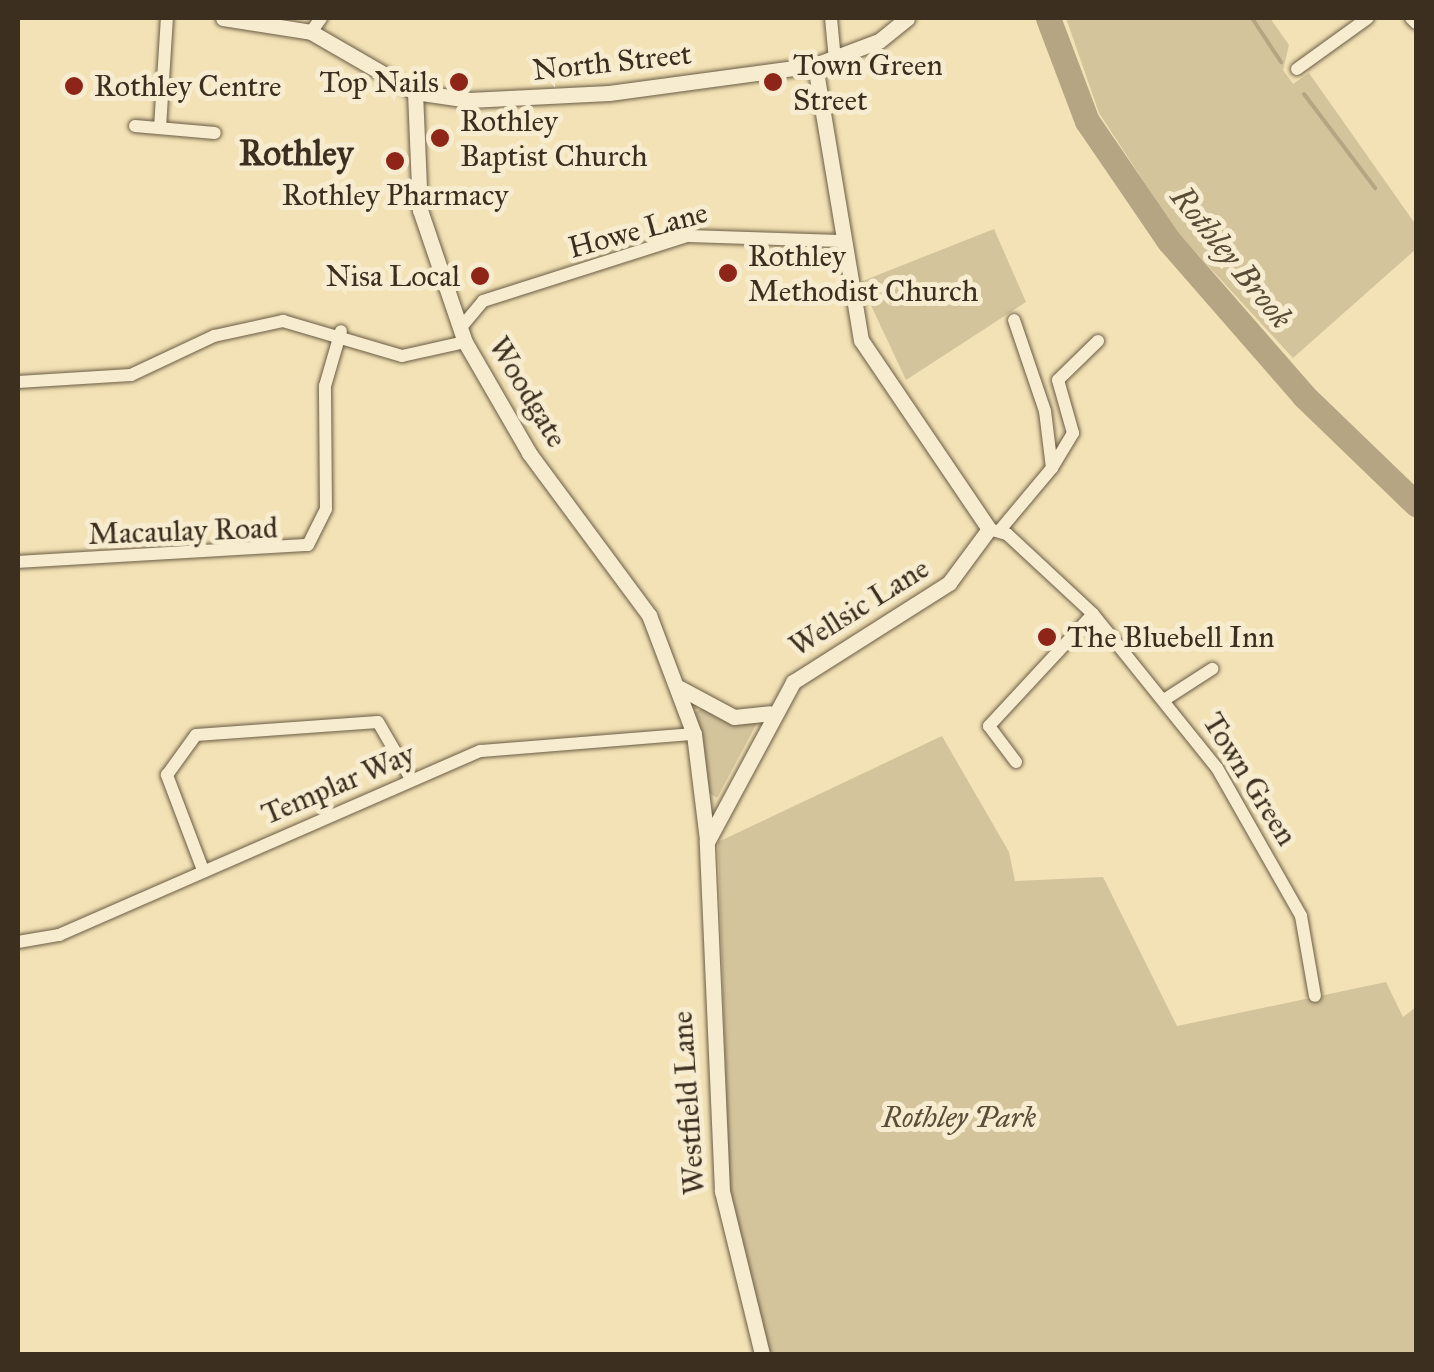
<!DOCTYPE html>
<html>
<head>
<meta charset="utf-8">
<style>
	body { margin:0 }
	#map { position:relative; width:1434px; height:1372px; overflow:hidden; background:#f3e2b5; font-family:"IM FELL Great Primer",serif }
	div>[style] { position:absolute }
	.green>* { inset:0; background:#d4c49c }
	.stream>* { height:4px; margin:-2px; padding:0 2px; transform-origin:2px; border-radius:2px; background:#b5a582 }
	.river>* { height:25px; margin:-12.5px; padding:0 12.5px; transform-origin:12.5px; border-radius:12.5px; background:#b5a582 }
	.roads { filter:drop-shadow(0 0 2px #6a5c45) drop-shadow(0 0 2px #6a5c45) }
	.minor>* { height:12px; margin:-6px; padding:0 6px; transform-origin:6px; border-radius:6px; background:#f7eccf }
	.tertiary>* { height:15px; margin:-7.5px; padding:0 7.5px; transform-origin:7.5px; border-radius:7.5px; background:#f7eccf }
	.dots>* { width:28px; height:28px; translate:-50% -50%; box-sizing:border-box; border:5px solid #f7eccf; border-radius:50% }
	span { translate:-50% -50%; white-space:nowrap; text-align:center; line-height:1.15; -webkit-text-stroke:10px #f7eccf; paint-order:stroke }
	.street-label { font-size:30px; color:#3d2f20 }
	.poi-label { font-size:30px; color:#3d2f20 }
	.left { translate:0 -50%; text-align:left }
	.right { translate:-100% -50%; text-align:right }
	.park-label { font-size:30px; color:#5b4d39; font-style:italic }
	.water-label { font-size:32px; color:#5b4c38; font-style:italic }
	.quarter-label { font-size:35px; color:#3d2f20; font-weight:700 }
	.frame { position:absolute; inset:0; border:20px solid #3d2f20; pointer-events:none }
</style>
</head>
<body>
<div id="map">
	<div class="green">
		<div style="clip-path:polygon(1066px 18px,1270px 18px,1289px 45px,1283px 70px,1293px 84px,1309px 73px,1416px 225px,1416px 249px,1293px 358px,1176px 231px,1099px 113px)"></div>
		<div style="clip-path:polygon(994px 229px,1026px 302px,906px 380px,860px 282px)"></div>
		<div style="clip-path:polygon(705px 708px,757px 723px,717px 798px,709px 793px,695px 712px)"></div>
		<div style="clip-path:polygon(942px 736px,1009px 852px,1015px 881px,1103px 877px,1177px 1026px,1386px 982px,1403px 1017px,1416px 1007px,1416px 1354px,769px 1354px,730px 1202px,718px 842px)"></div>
	</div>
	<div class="stream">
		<div style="left:1252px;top:18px;width:53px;rotate:56.6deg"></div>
		<div style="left:1304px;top:94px;width:118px;rotate:52.9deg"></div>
	</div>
	<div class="river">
		<div style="left:1048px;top:18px;width:110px;rotate:69.3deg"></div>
		<div style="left:1087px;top:121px;width:145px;rotate:55.7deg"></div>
		<div style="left:1169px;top:241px;width:206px;rotate:48.9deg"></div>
		<div style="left:1304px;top:396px;width:156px;rotate:44deg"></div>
	</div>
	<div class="roads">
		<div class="minor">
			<div style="left:831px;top:18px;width:42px;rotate:84.6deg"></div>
			<div style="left:1411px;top:18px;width:7px;rotate:45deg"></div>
			<div style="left:311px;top:32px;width:17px;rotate:-54deg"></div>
			<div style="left:1297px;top:69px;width:87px;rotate:-35.7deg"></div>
			<div style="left:135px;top:126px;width:80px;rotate:5deg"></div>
			<div style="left:160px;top:128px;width:110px;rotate:-86.4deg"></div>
			<div style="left:463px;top:325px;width:31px;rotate:-50deg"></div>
			<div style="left:483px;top:301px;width:214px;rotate:-17.7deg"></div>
			<div style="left:687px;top:236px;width:154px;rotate:1.9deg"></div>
			<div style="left:18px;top:382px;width:113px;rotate:-3.5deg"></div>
			<div style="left:131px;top:375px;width:92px;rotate:-25.2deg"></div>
			<div style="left:214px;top:336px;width:71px;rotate:-12.3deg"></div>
			<div style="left:283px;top:321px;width:124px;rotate:16.4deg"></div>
			<div style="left:402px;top:356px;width:65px;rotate:-12.5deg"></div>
			<div style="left:1052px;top:468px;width:41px;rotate:-59deg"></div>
			<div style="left:1073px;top:433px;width:55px;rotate:-105.8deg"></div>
			<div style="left:1058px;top:380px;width:56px;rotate:-44.3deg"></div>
			<div style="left:989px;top:529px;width:19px;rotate:16deg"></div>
			<div style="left:1007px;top:534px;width:117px;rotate:42.9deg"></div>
			<div style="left:1093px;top:614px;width:198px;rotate:51.2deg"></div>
			<div style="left:1217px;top:768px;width:170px;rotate:60.4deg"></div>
			<div style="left:1301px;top:916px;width:81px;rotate:80.1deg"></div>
			<div style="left:1000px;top:530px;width:81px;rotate:-50deg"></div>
			<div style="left:1052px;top:468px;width:57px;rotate:-97deg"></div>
			<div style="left:1045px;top:411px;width:96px;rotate:-108.8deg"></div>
			<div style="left:18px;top:562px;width:290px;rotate:-3.4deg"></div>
			<div style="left:308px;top:545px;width:40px;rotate:-63.4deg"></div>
			<div style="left:326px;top:509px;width:123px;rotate:-90.5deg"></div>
			<div style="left:325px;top:386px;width:57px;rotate:-73.8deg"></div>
			<div style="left:1167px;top:698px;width:54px;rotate:-32.8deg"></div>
			<div style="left:1016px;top:762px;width:45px;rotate:-126.9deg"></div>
			<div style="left:989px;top:726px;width:153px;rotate:-47.1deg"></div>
			<div style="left:203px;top:870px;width:102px;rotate:-110.8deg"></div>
			<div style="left:167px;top:775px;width:49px;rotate:-54.1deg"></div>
			<div style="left:196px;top:735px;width:182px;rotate:-4.1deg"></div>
			<div style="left:378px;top:722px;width:66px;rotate:59.9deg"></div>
			<div style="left:18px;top:942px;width:42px;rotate:-9.7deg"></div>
			<div style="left:59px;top:935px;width:460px;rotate:-23.6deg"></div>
			<div style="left:481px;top:751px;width:214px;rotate:-4.6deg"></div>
		</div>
		<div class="tertiary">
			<div style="left:223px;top:18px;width:89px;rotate:9deg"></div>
			<div style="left:311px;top:32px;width:120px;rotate:30deg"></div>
			<div style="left:415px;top:92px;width:55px;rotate:8.4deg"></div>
			<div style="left:469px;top:100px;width:140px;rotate:-2.9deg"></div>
			<div style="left:609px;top:93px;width:208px;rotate:-7.7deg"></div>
			<div style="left:815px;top:65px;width:68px;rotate:-20.6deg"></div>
			<div style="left:879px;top:41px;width:36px;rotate:-39deg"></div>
			<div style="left:415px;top:92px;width:118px;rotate:87.6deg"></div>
			<div style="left:420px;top:210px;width:139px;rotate:71.2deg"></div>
			<div style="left:465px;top:342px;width:128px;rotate:60deg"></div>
			<div style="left:529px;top:453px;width:202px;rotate:53.5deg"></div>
			<div style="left:649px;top:615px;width:127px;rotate:69.3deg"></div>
			<div style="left:694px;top:734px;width:107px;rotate:83deg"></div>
			<div style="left:680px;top:688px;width:61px;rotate:28.2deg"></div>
			<div style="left:734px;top:717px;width:36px;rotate:-6deg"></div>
			<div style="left:762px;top:1354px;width:168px;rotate:-103.8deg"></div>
			<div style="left:722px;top:1191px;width:349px;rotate:-92.5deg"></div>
			<div style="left:707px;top:842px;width:182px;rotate:-61.7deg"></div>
			<div style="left:793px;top:682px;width:185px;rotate:-32.4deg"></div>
			<div style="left:949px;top:583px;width:67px;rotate:-53.5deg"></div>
			<div style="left:989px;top:529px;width:228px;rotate:-124.1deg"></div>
			<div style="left:861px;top:340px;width:279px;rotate:-99.5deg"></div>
		</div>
	</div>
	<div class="dots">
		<div style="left:459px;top:82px;background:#8f2418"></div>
		<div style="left:773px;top:82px;background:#8f2418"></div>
		<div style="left:74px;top:86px;background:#8f2418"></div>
		<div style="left:440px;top:138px;background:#8f2418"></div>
		<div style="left:395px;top:161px;background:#8f2418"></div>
		<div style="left:728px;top:273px;background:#8f2418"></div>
		<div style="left:480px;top:276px;background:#8f2418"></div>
		<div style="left:1047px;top:637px;background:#8f2418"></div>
	</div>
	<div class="street-label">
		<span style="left:612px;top:62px;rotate:-6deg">North Street</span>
		<span style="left:638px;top:230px;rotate:-15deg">Howe Lane</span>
		<span style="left:528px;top:392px;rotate:59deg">Woodgate</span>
		<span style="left:183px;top:531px;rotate:-2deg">Macaulay Road</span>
		<span style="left:859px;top:607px;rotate:-32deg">Wellsic Lane</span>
		<span style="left:1250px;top:779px;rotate:58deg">Town Green</span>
		<span style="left:338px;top:784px;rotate:-23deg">Templar Way</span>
		<span style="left:688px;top:1103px;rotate:-94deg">Westfield Lane</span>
	</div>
	<div class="poi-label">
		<span class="left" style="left:793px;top:82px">Town Green<br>Street</span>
		<span class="right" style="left:439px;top:82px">Top Nails</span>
		<span class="left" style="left:94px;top:86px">Rothley Centre</span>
		<span class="left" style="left:460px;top:138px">Rothley<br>Baptist Church</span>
		<span style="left:395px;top:195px">Rothley Pharmacy</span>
		<span class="left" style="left:748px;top:273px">Rothley<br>Methodist Church</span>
		<span class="right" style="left:460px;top:276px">Nisa Local</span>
		<span class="left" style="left:1067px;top:637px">The Bluebell Inn</span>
	</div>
	<div class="park-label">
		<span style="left:959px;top:1117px">Rothley Park</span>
	</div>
	<div class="water-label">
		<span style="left:1231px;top:258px;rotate:51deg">Rothley Brook</span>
	</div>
	<div class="quarter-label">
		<span style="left:296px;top:154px">Rothley</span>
	</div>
	<div class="frame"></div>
</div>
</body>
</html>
